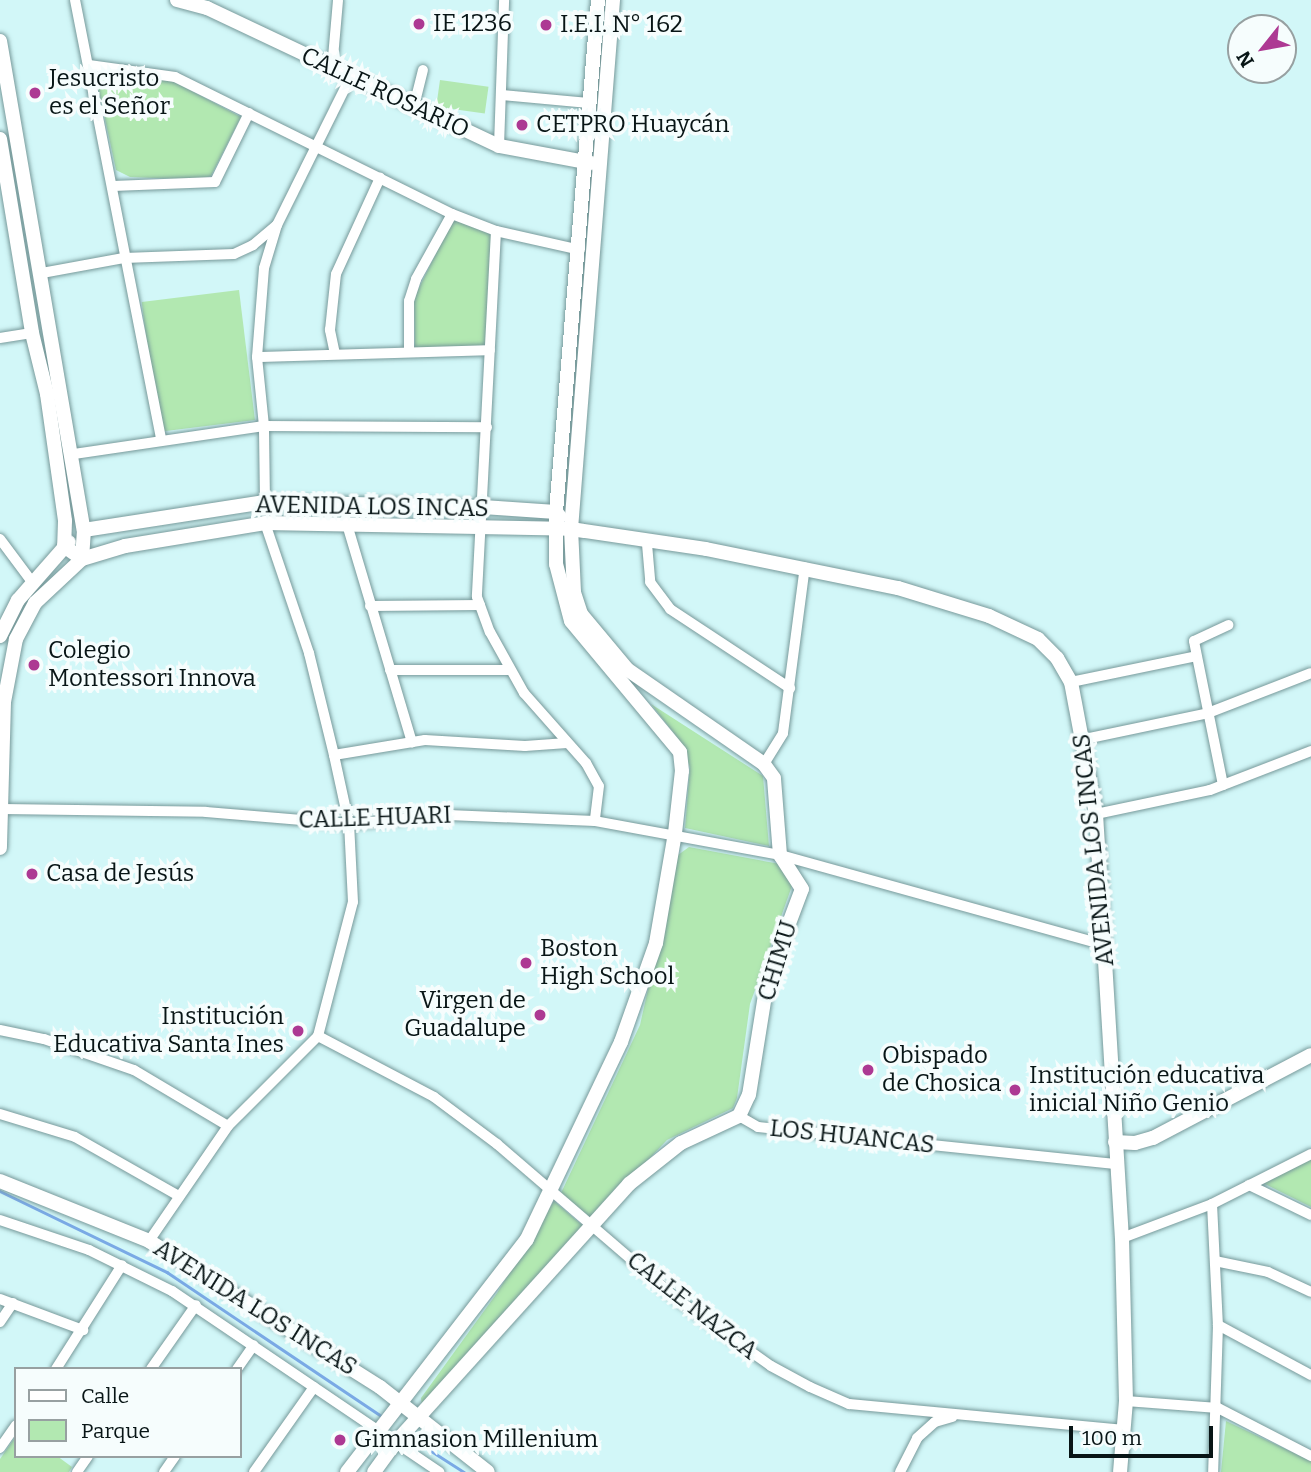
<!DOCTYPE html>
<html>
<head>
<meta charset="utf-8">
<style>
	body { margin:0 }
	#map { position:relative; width:1311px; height:1472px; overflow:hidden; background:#d2f7f8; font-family:Bitter,serif }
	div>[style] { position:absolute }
	.green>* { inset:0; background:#b2e8b1; transform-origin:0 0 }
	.stream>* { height:2.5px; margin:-1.25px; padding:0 1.25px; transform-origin:1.25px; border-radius:1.25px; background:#7aa9e5 }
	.roads { filter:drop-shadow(0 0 2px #77999a) drop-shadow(0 0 2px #77999a) }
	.street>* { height:10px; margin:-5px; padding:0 5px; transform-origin:5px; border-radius:5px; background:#fff }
	.secondary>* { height:14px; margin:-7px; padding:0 7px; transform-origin:7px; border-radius:7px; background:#fff }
	.dots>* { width:19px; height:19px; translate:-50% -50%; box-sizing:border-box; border:4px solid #f6fdfd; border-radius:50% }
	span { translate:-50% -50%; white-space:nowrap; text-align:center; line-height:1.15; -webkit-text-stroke:7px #f6fdfd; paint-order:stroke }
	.poi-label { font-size:24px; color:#081516 }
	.left { translate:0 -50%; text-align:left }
	.right { translate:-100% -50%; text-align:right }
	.street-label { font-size:24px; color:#081516 }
	.legend { position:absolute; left:14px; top:1367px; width:228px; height:91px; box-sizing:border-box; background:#f6fdfd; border:2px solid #97a0a1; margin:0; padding:9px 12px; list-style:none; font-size:21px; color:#081516 }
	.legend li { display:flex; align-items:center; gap:14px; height:35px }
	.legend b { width:35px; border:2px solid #97a0a1 }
	.north { position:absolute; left:1227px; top:14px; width:70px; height:70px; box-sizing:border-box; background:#f6fdfd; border:2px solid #97a0a1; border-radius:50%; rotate:239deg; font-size:19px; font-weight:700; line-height:28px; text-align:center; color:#081516 }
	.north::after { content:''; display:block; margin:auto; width:24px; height:32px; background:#ad3993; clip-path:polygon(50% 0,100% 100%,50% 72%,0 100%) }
	.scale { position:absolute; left:1069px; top:1426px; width:144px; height:32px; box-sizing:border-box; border:4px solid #081516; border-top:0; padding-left:9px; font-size:21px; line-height:24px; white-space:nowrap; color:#081516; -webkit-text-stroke:5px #f6fdfd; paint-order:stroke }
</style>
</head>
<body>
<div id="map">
	<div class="green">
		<div style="clip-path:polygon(94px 68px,173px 81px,241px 117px,211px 176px,200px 180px,130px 177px,116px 170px)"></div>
		<div style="left:440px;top:80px;width:49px;height:27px;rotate:8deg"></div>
		<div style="clip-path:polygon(454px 217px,494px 234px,488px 348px,415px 348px,414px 298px)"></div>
		<div style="left:239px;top:290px;width:131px;height:98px;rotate:83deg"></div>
		<div style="clip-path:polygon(651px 704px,763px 776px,769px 846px,685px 828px,690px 767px,677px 737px)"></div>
		<div style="clip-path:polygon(689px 847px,780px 864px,793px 883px,750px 1004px,737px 1098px,733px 1108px,667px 1140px,593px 1218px,584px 1216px,561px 1193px,640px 1025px,678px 855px)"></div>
		<div style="clip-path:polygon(1311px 1158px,1311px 1207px,1263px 1183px)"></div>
		<div style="clip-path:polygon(554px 1201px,590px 1232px,422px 1406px,421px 1398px,497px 1293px)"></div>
		<div style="clip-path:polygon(1226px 1421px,1311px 1461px,1311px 1472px,1221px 1472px)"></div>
		<div style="clip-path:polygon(16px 1436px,16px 1456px,57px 1456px,72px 1467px,69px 1472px,0 1472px,0 1459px)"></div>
	</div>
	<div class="stream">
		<div style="left:0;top:1191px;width:186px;rotate:25.9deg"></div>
		<div style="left:167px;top:1272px;width:257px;rotate:33.9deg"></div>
		<div style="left:408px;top:1436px;width:67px;rotate:32.7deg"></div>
	</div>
	<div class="roads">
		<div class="street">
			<div style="left:75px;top:0;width:446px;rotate:78.9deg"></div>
			<div style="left:89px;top:65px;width:87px;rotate:7.9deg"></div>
			<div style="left:175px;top:77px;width:309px;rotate:26.3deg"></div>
			<div style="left:452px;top:214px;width:47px;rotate:21.1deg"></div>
			<div style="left:496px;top:231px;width:86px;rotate:12.7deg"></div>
			<div style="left:332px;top:69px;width:69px;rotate:-85deg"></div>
			<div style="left:502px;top:95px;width:87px;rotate:5.3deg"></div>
			<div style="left:414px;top:106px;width:37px;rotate:-76deg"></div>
			<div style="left:499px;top:146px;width:146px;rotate:-88deg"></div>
			<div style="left:113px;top:186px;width:102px;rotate:-2.2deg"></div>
			<div style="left:215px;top:182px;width:77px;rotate:-63.8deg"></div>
			<div style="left:496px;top:231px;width:366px;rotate:93deg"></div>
			<div style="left:477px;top:597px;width:37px;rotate:70deg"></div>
			<div style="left:490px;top:632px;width:70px;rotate:60.9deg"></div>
			<div style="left:524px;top:693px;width:94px;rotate:48.5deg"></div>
			<div style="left:586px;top:763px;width:26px;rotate:61deg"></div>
			<div style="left:599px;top:786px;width:35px;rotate:97deg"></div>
			<div style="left:42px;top:273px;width:83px;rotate:-10.4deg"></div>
			<div style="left:124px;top:258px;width:110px;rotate:-2.1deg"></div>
			<div style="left:234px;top:254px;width:21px;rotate:-25deg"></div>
			<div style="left:253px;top:245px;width:31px;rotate:-40deg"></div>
			<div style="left:0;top:338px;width:32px;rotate:-9deg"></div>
			<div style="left:409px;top:352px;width:51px;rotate:-90deg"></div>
			<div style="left:409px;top:301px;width:23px;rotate:-72deg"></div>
			<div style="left:416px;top:279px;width:74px;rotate:-61deg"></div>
			<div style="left:335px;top:354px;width:25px;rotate:-102deg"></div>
			<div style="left:330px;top:330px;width:56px;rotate:-83.9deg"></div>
			<div style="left:336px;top:274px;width:106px;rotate:-65.4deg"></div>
			<div style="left:257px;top:357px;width:233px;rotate:-1.7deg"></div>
			<div style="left:74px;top:454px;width:192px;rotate:-8.4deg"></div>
			<div style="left:264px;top:426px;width:223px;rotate:0.3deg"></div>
			<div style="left:265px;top:502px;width:76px;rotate:-90.8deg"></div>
			<div style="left:264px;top:426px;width:69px;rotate:-95.8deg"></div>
			<div style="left:257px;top:357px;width:89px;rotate:-85.5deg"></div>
			<div style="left:264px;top:268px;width:45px;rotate:-73.2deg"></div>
			<div style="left:277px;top:225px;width:164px;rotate:-63.6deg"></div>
			<div style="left:346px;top:521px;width:231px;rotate:73.4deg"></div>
			<div style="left:0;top:539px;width:54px;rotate:53.3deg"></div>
			<div style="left:647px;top:544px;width:38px;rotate:85deg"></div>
			<div style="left:650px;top:582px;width:34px;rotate:53deg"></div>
			<div style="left:670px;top:609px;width:144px;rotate:33.4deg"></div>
			<div style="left:370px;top:606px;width:110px;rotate:-0.5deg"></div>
			<div style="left:390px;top:670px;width:120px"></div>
			<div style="left:1071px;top:682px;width:128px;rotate:-11.7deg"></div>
			<div style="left:1085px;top:739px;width:126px;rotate:-11.9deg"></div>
			<div style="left:1208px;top:713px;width:110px;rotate:-21.2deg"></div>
			<div style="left:334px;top:755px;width:92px;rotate:-9.4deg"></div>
			<div style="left:425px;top:740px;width:100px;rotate:3.4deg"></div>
			<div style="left:525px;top:746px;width:42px;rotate:-4.1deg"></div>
			<div style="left:764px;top:764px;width:36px;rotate:-58deg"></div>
			<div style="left:783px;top:733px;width:167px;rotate:-82.5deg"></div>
			<div style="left:1223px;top:785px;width:147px;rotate:-101.4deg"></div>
			<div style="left:1194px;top:641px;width:38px;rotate:-25deg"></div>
			<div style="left:2px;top:809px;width:204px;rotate:0.8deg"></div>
			<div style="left:206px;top:812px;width:144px;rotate:4.8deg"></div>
			<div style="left:349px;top:824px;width:99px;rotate:-5.2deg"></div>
			<div style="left:448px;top:815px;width:147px;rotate:2.3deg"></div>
			<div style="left:595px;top:821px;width:188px;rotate:10.4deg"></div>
			<div style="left:780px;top:855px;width:336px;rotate:15.5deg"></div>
			<div style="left:1096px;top:814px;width:116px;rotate:-11.9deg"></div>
			<div style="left:1210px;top:790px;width:108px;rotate:-21.1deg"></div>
			<div style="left:0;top:1030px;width:45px;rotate:11.6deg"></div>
			<div style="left:44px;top:1039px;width:95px;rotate:19deg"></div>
			<div style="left:134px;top:1070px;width:109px;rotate:30.8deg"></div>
			<div style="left:318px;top:1036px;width:131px;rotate:27.7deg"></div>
			<div style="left:434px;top:1097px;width:79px;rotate:36.7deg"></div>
			<div style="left:497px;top:1144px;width:243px;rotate:40.7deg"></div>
			<div style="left:681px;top:1302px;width:110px;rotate:35.4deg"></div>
			<div style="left:771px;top:1366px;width:44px;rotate:28.3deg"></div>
			<div style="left:810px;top:1387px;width:43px;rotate:23.6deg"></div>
			<div style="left:849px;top:1404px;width:277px;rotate:5.4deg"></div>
			<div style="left:0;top:1114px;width:78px;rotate:17deg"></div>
			<div style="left:75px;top:1137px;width:120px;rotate:29.6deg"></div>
			<div style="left:739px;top:1116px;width:22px;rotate:30deg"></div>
			<div style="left:758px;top:1127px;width:359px;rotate:5.9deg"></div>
			<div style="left:1249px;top:1185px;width:69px;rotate:25.8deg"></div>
			<div style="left:1212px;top:1204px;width:121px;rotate:87.2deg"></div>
			<div style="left:1218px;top:1325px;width:147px;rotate:91.9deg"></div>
			<div style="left:0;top:1220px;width:94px;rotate:18.6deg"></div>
			<div style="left:89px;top:1250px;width:93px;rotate:26.3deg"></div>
			<div style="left:172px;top:1291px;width:323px;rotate:34.1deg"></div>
			<div style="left:1122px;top:1238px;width:96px;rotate:-20.7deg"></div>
			<div style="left:1212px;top:1204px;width:111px;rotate:-26.8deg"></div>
			<div style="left:149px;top:1241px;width:140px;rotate:-55.5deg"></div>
			<div style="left:228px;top:1126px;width:127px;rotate:-45deg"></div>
			<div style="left:318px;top:1036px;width:138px;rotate:-75.4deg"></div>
			<div style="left:353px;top:902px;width:78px;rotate:-92.9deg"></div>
			<div style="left:349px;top:824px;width:71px;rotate:-102.3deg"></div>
			<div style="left:334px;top:755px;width:105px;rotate:-103.8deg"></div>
			<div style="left:309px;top:653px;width:137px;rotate:-108.7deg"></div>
			<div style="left:1215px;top:1261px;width:54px;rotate:11.7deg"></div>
			<div style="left:1268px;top:1272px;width:47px;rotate:24.9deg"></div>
			<div style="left:0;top:1299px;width:89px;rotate:20.5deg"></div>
			<div style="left:0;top:1322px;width:23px;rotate:-56deg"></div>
			<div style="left:1218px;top:1325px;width:106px;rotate:28.3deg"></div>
			<div style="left:56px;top:1369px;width:123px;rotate:-57.6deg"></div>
			<div style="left:151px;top:1369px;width:78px;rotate:-54.9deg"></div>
			<div style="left:237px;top:1369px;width:29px;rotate:-55deg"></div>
			<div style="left:1126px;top:1401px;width:92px;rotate:4.4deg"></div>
			<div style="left:1218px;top:1408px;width:105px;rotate:27.3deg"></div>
			<div style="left:0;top:1448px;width:28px;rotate:-55deg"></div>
			<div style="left:77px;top:1472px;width:19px;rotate:-55deg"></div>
			<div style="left:164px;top:1472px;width:19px;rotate:-55deg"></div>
			<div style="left:254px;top:1472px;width:104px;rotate:-54.8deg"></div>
			<div style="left:900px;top:1472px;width:38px;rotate:-63deg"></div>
			<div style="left:917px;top:1438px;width:24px;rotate:-42deg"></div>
			<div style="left:935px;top:1422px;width:18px;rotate:-16deg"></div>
		</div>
		<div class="secondary">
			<div style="left:177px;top:0;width:31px;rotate:15deg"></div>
			<div style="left:207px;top:8px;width:323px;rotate:25.3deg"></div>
			<div style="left:499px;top:146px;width:94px;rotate:10.5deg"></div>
			<div style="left:0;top:41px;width:496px;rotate:80.3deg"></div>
			<div style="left:84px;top:530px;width:29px;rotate:94deg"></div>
			<div style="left:82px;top:559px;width:64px;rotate:136.9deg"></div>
			<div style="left:35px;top:603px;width:41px;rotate:117.8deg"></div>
			<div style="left:16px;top:639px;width:64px;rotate:100.8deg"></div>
			<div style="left:4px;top:702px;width:146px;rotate:91.6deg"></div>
			<div style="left:0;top:139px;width:197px;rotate:80.6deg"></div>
			<div style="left:32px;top:333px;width:63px;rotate:76.2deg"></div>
			<div style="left:47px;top:394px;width:128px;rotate:81.9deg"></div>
			<div style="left:65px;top:521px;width:25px;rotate:92deg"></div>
			<div style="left:64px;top:546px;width:22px;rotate:36deg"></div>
			<div style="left:84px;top:530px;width:183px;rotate:-8.8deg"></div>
			<div style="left:265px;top:502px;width:218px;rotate:1.3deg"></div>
			<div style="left:483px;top:507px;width:73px;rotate:3.9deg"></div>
			<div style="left:556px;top:512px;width:6px;rotate:51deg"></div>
			<div style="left:82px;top:559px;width:45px;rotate:-16.8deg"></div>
			<div style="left:125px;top:546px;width:142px;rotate:-9.3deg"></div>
			<div style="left:265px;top:523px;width:306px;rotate:1.1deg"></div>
			<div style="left:571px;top:529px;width:136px;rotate:8.4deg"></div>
			<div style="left:706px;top:549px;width:196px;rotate:11.5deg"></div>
			<div style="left:898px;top:588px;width:95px;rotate:17.1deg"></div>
			<div style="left:989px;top:616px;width:54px;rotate:25.1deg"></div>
			<div style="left:1038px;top:639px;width:27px;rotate:45deg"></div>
			<div style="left:1057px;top:658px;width:28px;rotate:60deg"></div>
			<div style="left:1071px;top:682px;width:134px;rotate:79.3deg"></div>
			<div style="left:1096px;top:814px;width:425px;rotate:86.5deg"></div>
			<div style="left:1122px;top:1238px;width:163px;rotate:88.6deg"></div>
			<div style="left:1126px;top:1401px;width:71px;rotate:94.8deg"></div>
			<div style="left:0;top:636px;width:40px;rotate:-63.4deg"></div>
			<div style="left:18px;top:600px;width:77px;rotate:-48.7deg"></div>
			<div style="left:1115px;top:1142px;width:20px;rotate:3deg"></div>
			<div style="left:1135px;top:1143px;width:19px;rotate:-16deg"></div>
			<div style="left:1153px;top:1138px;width:178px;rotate:-27.7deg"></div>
			<div style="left:0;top:1181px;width:161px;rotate:21.9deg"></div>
			<div style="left:149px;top:1241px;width:273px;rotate:32.3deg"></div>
			<div style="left:380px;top:1387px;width:137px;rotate:38.2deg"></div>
			<div style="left:347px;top:1472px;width:294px;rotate:-52.3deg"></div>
			<div style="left:527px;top:1239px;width:218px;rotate:-64.5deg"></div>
			<div style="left:621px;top:1042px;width:105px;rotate:-70.5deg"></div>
			<div style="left:656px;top:943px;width:112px;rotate:-80.2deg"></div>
			<div style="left:675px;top:833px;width:62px;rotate:-83.6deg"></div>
			<div style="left:682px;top:771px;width:19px;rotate:-96deg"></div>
			<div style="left:680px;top:752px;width:170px;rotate:-129.8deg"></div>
			<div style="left:571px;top:621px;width:59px;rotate:-104.7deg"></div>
			<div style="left:556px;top:564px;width:52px;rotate:-90deg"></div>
			<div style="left:556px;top:512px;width:514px;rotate:-85.31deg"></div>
			<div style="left:374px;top:1472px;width:37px;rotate:-54deg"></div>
			<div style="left:396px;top:1442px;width:348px;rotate:-47.9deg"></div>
			<div style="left:629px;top:1184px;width:66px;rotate:-38.3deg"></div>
			<div style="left:681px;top:1143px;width:64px;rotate:-25deg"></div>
			<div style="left:739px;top:1116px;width:23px;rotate:-65deg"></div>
			<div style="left:749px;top:1095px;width:114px;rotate:-80.9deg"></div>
			<div style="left:767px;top:982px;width:99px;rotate:-69.4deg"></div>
			<div style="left:802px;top:889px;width:40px;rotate:-122.9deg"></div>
			<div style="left:780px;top:855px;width:77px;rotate:-94.5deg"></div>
			<div style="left:774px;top:778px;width:17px;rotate:-126deg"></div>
			<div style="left:764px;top:764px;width:167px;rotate:-145.3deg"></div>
			<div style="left:627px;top:669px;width:72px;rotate:-129.9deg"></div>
			<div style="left:581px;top:614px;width:23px;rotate:-108deg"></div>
			<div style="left:574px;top:592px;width:63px;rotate:-92.7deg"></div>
			<div style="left:571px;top:529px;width:531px;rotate:-85.46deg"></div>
		</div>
	</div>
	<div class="dots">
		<div style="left:419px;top:24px;background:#ad3993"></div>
		<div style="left:546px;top:25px;background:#ad3993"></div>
		<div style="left:35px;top:93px;background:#ad3993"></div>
		<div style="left:522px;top:125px;background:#ad3993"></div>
		<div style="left:34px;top:665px;background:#ad3993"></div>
		<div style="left:32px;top:874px;background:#ad3993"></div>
		<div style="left:526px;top:963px;background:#ad3993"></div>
		<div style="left:540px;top:1015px;background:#ad3993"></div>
		<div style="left:298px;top:1031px;background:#ad3993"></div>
		<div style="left:868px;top:1070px;background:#ad3993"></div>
		<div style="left:1015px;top:1090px;background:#ad3993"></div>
		<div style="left:340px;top:1440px;background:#ad3993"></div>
	</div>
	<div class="poi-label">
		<span class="left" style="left:433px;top:24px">IE 1236</span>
		<span class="left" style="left:560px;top:25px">I.E.I. N° 162</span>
		<span class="left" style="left:49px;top:93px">Jesucristo<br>es el Señor</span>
		<span class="left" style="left:536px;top:125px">CETPRO Huaycán</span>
		<span class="left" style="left:48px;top:665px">Colegio<br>Montessori Innova</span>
		<span class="left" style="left:46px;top:874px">Casa de Jesús</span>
		<span class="left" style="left:540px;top:963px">Boston<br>High School</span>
		<span class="right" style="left:526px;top:1015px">Virgen de<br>Guadalupe</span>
		<span class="right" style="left:284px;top:1031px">Institución<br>Educativa Santa Ines</span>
		<span class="left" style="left:882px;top:1070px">Obispado<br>de Chosica</span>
		<span class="left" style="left:1029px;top:1090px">Institución educativa<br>inicial Niño Genio</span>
		<span class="left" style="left:354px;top:1440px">Gimnasion Millenium</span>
	</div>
	<div class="street-label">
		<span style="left:385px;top:93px;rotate:25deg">CALLE ROSARIO</span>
		<span style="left:372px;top:507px;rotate:1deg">AVENIDA LOS INCAS</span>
		<span style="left:375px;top:818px;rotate:-2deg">CALLE HUARI</span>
		<span style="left:1094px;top:850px;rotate:-96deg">AVENIDA LOS INCAS</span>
		<span style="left:778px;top:961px;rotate:-73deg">CHIMU</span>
		<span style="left:852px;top:1137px;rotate:6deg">LOS HUANCAS</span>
		<span style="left:692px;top:1306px;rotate:38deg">CALLE NAZCA</span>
		<span style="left:255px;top:1308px;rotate:32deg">AVENIDA LOS INCAS</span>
	</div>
	<ul class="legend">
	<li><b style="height:9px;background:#fff"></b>Calle</li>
	<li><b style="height:19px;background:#b2e8b1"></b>Parque</li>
	</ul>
	<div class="north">N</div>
	<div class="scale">100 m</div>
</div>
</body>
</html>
